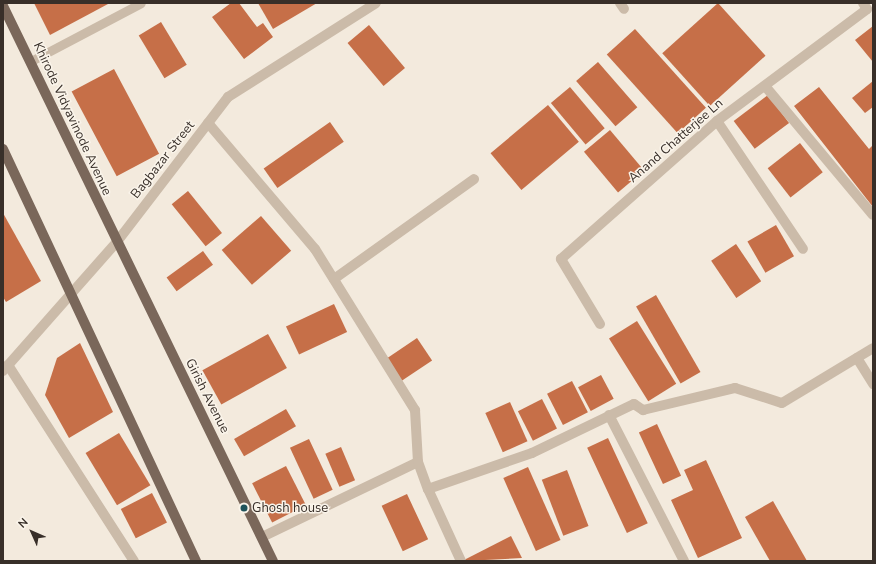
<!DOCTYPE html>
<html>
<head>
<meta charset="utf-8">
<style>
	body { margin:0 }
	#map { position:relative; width:876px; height:564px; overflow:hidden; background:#f3eadd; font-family:"Nunito Sans",sans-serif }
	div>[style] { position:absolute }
	.building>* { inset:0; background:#c66f48; transform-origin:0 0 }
	.service>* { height:9px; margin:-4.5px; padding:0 4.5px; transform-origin:4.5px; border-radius:4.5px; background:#cbbba9 }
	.minor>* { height:10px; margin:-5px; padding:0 5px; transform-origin:5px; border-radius:5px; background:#cbbba9 }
	.tertiary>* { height:10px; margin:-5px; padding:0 5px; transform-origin:5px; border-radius:5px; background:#cbbba9 }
	.primary>* { height:10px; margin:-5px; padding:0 5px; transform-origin:5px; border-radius:5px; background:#7a675a }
	.dots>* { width:11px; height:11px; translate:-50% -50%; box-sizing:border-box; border:2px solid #faf4ea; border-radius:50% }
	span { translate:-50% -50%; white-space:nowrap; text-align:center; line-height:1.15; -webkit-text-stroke:3px #faf4ea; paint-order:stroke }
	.street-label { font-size:13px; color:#382f29 }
	.poi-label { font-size:13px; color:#382f29 }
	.left { translate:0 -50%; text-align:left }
	.frame { position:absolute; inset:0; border:4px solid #382f29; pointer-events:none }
	.north { position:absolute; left:12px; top:512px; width:40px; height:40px; -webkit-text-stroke:3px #faf4ea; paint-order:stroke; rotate:315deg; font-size:11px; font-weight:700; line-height:16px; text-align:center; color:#382f29 }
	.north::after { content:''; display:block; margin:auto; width:14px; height:18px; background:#382f29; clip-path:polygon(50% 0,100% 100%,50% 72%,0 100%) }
</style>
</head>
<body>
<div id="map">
	<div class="building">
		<div style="clip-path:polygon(34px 3px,107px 3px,108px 4px,50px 35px)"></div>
		<div style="clip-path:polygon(231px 3px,239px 3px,257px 27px,263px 23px,273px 37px,244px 59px,212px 17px)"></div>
		<div style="clip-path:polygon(258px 3px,317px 3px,273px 29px)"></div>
		<div style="left:718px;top:3px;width:71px;height:75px;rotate:48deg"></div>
		<div style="left:161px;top:22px;width:50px;height:26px;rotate:59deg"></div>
		<div style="left:369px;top:25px;width:56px;height:28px;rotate:50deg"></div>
		<div style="clip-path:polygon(873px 26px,873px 62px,855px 40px)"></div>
		<div style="left:635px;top:29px;width:106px;height:38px;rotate:48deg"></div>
		<div style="left:598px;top:62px;width:60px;height:29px;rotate:49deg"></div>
		<div style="left:114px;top:69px;width:96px;height:48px;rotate:62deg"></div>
		<div style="clip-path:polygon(873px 81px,873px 107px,865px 113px,852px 98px)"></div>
		<div style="left:570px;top:87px;width:54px;height:25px;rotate:50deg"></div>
		<div style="clip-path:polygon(819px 87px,869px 149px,873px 145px,873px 207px,794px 106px)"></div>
		<div style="left:768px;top:95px;width:35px;height:43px;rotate:53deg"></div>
		<div style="left:548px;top:105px;width:48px;height:75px;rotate:50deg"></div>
		<div style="left:330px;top:122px;width:24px;height:81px;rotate:55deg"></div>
		<div style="left:610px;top:130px;width:53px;height:34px;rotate:50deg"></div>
		<div style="left:800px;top:143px;width:37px;height:41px;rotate:52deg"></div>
		<div style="left:188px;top:191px;width:54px;height:21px;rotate:51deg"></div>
		<div style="clip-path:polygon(3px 213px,41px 281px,6px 302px,3px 297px)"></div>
		<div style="left:261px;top:216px;width:46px;height:52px;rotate:49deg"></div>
		<div style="left:776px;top:225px;width:36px;height:33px;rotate:60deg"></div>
		<div style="left:736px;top:244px;width:45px;height:30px;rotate:56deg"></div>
		<div style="left:203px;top:251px;width:17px;height:45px;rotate:54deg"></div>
		<div style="left:656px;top:295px;width:89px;height:23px;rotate:60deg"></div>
		<div style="left:334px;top:304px;width:31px;height:53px;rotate:65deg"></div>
		<div style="left:637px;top:321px;width:74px;height:33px;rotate:58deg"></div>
		<div style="left:268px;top:334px;width:39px;height:75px;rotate:61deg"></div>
		<div style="left:417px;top:338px;width:27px;height:37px;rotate:56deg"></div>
		<div style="clip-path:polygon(80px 343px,113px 412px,69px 438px,45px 395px,57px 358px)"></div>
		<div style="left:601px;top:375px;width:27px;height:26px;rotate:62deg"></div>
		<div style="left:572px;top:381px;width:35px;height:28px;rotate:63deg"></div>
		<div style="left:542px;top:399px;width:33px;height:27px;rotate:63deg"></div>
		<div style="left:510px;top:402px;width:43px;height:27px;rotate:66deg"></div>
		<div style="left:286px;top:409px;width:20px;height:60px;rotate:60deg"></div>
		<div style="left:657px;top:424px;width:57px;height:20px;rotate:65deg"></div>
		<div style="left:119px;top:433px;width:61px;height:39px;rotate:59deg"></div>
		<div style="left:608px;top:438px;width:94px;height:23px;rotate:65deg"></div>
		<div style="left:309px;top:439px;width:56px;height:21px;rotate:65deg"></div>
		<div style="left:341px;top:447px;width:36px;height:17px;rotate:67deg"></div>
		<div style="clip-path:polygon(706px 460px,742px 538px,698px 558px,671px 500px,693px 490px,684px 470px)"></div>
		<div style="left:286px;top:466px;width:44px;height:38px;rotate:63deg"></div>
		<div style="left:528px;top:467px;width:80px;height:27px;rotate:66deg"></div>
		<div style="left:567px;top:470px;width:60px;height:27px;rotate:69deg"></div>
		<div style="left:152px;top:493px;width:33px;height:35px;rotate:63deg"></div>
		<div style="left:407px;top:494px;width:50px;height:28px;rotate:65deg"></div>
		<div style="clip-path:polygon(773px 501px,807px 561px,770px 561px,745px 517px)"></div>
		<div style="clip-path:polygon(511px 536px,522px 558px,465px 561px,464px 560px)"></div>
	</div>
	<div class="service">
		<div style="left:31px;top:61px;width:124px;rotate:-27.8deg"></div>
	</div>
	<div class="minor">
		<div style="left:620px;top:3px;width:7px;rotate:56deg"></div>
		<div style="left:765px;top:86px;width:168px;rotate:50.1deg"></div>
		<div style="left:717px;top:121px;width:154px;rotate:56.1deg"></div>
		<div style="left:208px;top:123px;width:165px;rotate:49.7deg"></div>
		<div style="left:315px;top:249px;width:190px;rotate:58.2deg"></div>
		<div style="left:415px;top:410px;width:52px;rotate:86.7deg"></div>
		<div style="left:334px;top:279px;width:172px;rotate:-35.5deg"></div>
		<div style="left:600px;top:324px;width:76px;rotate:-121deg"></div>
		<div style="left:561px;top:259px;width:208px;rotate:-41.5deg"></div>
		<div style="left:717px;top:121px;width:187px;rotate:-36.7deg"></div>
		<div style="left:867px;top:9px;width:7px;rotate:-124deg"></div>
		<div style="left:857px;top:358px;width:31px;rotate:58deg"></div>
		<div style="left:8px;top:365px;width:233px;rotate:57.3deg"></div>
		<div style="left:609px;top:415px;width:164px;rotate:62.8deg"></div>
		<div style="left:428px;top:489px;width:79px;rotate:65.4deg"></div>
		<div style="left:262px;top:537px;width:173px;rotate:-25.7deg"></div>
		<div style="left:418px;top:462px;width:29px;rotate:70deg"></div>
		<div style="left:428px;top:489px;width:110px;rotate:-19.1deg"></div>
		<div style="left:532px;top:453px;width:113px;rotate:-25.7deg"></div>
		<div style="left:634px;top:404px;width:11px;rotate:34deg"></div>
		<div style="left:643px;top:410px;width:95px;rotate:-13.4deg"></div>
		<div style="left:735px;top:388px;width:49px;rotate:17.7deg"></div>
		<div style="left:782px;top:403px;width:106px;rotate:-31.1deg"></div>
	</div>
	<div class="tertiary">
		<div style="left:3px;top:371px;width:171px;rotate:-48.6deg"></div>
		<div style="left:116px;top:243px;width:184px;rotate:-52.5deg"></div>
		<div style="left:228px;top:97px;width:175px;rotate:-32.4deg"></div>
	</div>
	<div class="primary">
		<div style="left:3px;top:6px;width:617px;rotate:64.06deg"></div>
		<div style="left:3px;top:149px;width:455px;rotate:64.9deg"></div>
	</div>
	<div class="dots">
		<div style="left:244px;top:508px;background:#1e525a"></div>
	</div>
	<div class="street-label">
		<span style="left:72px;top:119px;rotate:65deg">Khirode Vidyavinode Avenue</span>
		<span style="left:676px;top:141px;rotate:-41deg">Anand Chatterjee Ln</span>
		<span style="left:163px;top:160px;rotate:-52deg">Bagbazar Street</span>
		<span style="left:207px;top:396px;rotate:63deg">Girish Avenue</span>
	</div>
	<div class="poi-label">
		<span class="left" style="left:252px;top:508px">Ghosh house</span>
	</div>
	<div class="frame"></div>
	<div class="north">N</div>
</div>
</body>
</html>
